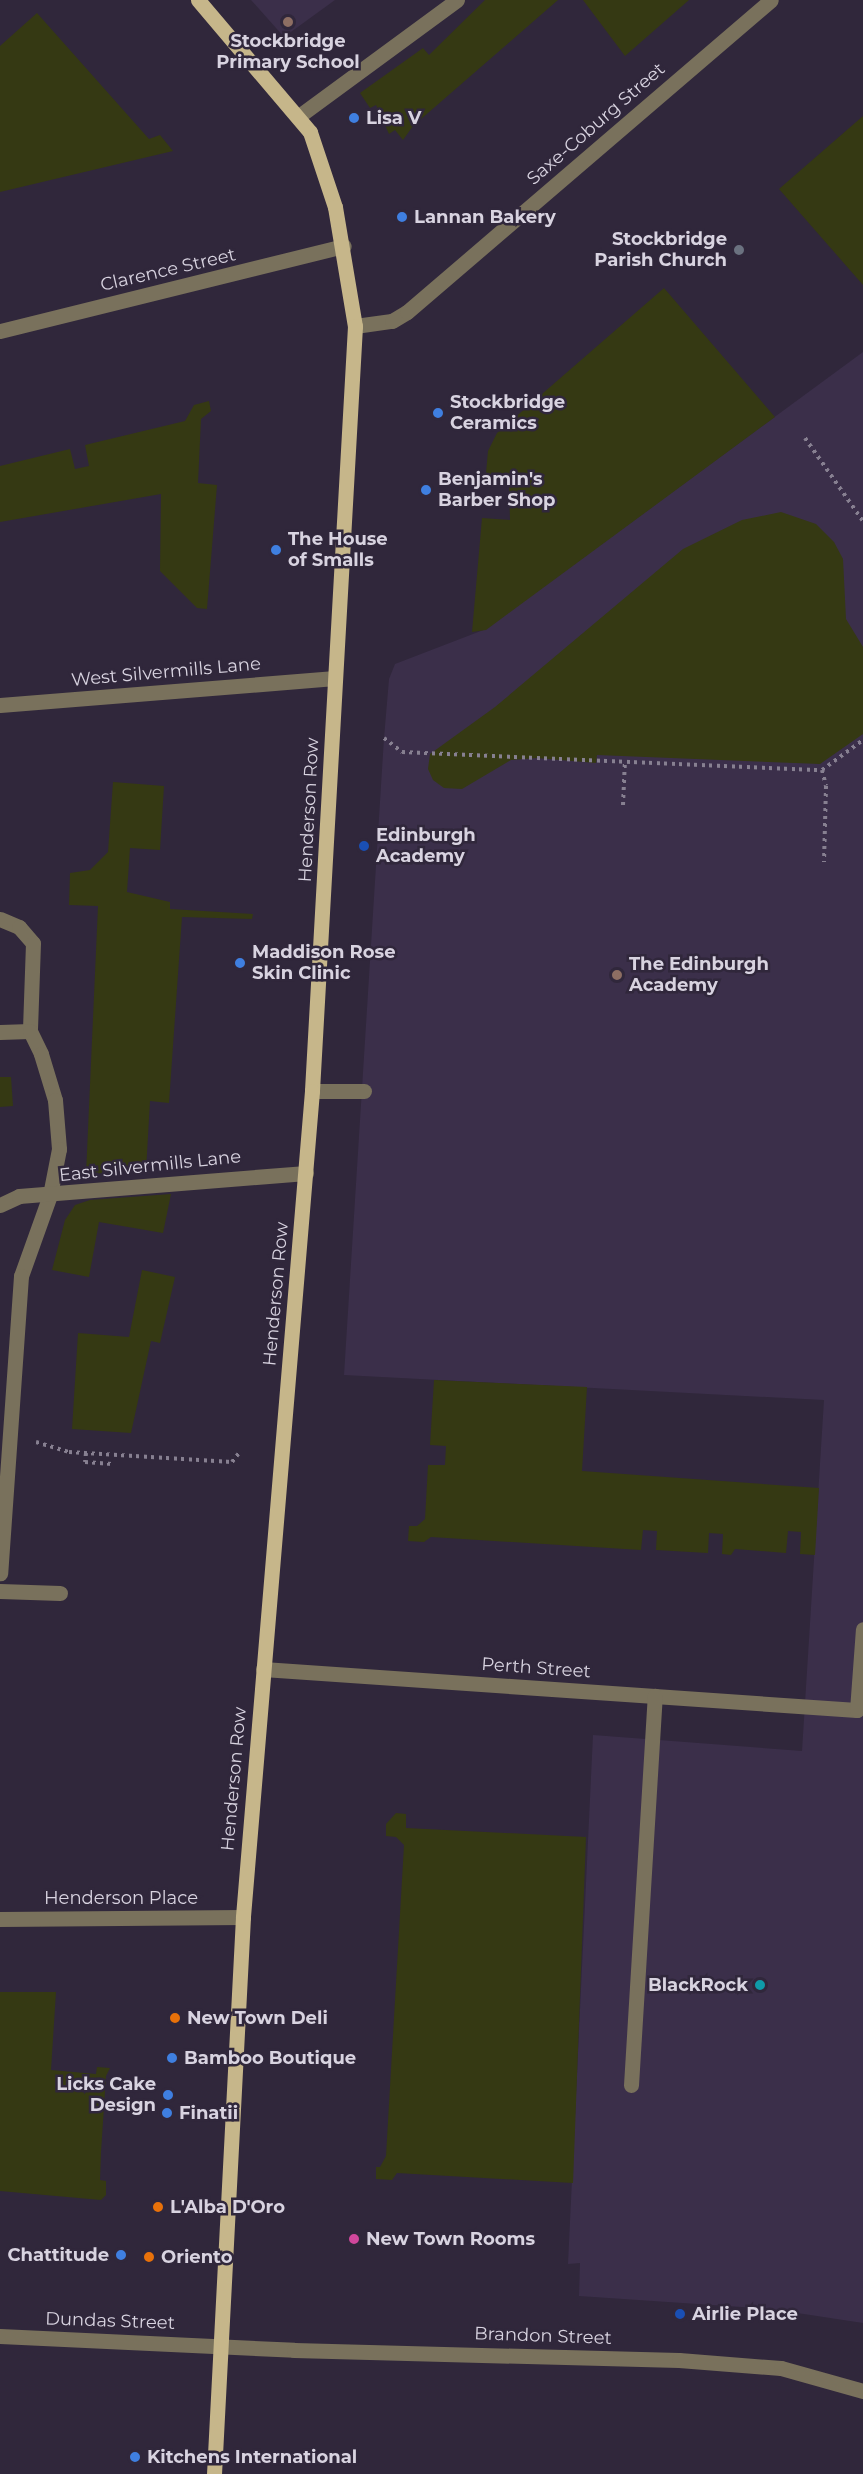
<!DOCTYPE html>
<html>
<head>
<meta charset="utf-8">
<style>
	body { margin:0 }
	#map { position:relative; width:863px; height:2474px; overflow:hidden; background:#30273b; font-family:Montserrat,sans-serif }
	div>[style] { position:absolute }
	.built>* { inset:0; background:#3b2f4a }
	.green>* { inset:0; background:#353913 }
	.path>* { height:4px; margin-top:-2px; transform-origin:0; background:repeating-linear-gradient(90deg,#878091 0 3px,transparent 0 7.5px) }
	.minor>* { height:15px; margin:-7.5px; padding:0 7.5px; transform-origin:7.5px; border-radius:7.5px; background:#79715c }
	.major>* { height:15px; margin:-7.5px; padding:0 7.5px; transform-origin:7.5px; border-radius:7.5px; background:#c6b68a }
	.dots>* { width:16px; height:16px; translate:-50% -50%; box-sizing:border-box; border:3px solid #30273b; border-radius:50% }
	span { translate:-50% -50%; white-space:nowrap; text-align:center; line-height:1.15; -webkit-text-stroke:5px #30273b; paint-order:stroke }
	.poi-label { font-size:18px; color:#d8d3e0; font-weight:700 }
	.left { translate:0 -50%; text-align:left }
	.right { translate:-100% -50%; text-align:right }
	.street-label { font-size:18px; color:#d8d3e0 }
</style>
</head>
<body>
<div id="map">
	<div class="built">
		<div style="clip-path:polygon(251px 0,335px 0,284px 37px)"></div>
		<div style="clip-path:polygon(863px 352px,863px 2323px,771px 2309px,579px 2296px,580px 2263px,568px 2264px,593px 1735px,802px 1751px,824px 1400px,344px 1375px,384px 738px,389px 679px,395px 664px,486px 629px)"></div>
	</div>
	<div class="green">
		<div style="clip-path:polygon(485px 0,558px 0,413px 126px,403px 140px,395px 130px,389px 134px,376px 105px,370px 108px,360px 93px,423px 48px,429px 55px)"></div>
		<div style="clip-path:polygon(583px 0,689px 0,625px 56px)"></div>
		<div style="clip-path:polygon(37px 13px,149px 139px,160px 135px,173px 151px,0 192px,0 46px)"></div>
		<div style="clip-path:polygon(863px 116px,863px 285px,779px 189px)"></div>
		<div style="clip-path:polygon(664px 288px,775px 417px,486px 630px,472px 632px,482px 518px,510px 520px,509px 484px,486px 473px,488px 451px,497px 433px)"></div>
		<div style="clip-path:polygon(209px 401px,211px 411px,201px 419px,198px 483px,217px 485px,207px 609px,197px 608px,160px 571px,161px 494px,0 522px,0 466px,70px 449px,75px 469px,89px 466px,85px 445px,185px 421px,194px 405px)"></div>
		<div style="clip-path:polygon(781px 512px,816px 524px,834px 542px,843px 559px,846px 619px,863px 647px,863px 734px,820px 764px,597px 755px,596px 763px,537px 758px,511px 760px,462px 789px,444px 788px,433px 780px,428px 769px,430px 754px,495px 707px,683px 549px,742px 520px)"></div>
		<div style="clip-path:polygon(113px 782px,164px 786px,160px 850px,130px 848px,127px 892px,170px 902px,170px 909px,253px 914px,252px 919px,182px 917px,169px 1103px,150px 1101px,146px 1171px,86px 1174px,98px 906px,69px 905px,70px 873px,90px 870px,108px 852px)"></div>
		<div style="clip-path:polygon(0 1077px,11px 1077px,13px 1106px,0 1107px)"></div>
		<div style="clip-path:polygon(171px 1194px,163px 1233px,99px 1222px,89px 1277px,52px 1270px,65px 1220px,75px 1205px,90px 1200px)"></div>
		<div style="clip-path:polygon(142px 1270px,175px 1277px,160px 1343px,151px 1341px,131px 1433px,72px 1429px,78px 1333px,129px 1337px)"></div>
		<div style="clip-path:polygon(434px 1380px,587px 1387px,582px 1471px,819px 1488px,815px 1555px,800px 1554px,801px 1532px,788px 1531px,786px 1553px,735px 1549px,731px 1555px,722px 1554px,723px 1534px,709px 1533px,708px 1553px,656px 1550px,657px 1531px,643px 1530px,641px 1550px,431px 1537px,424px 1542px,408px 1541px,409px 1526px,417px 1526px,425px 1519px,428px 1465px,445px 1465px,446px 1446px,430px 1445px)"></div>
		<div style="clip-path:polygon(396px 1813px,406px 1814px,406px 1828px,586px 1837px,573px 2183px,397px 2173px,392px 2180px,376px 2179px,376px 2167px,380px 2167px,386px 2156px,404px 1845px,396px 1837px,386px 1836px,386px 1824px)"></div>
		<div style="clip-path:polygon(0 1992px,56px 1992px,51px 2070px,96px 2074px,97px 2067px,110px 2068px,106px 2076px,101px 2152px,100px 2180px,106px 2181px,106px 2195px,101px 2200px,0 2191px)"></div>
	</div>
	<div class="path">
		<div style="left:805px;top:438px;width:101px;rotate:55.1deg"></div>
		<div style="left:384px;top:738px;width:23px;rotate:38deg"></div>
		<div style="left:402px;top:752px;width:420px;rotate:2.5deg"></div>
		<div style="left:822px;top:770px;width:51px;rotate:-36.2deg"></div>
		<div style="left:822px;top:770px;width:16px;rotate:76deg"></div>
		<div style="left:826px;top:786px;width:76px;rotate:91.5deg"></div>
		<div style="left:623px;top:805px;width:45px;rotate:-87.5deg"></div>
		<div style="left:36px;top:1442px;width:34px;rotate:17deg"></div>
		<div style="left:69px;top:1452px;width:163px;rotate:3.5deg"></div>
		<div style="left:232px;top:1462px;width:11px;rotate:-52deg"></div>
		<div style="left:86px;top:1453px;width:9px;rotate:96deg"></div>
		<div style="left:85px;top:1462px;width:27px;rotate:4deg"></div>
	</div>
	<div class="minor">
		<div style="left:299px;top:116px;width:196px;rotate:-36.3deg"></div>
		<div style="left:355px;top:326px;width:37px;rotate:-8deg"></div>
		<div style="left:392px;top:321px;width:17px;rotate:-31deg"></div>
		<div style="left:407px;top:312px;width:479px;rotate:-40.6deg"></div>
		<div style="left:0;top:331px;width:354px;rotate:-13.9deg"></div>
		<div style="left:0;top:705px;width:336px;rotate:-4.6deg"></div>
		<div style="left:0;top:919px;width:21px;rotate:23deg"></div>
		<div style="left:19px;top:927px;width:21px;rotate:49deg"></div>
		<div style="left:33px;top:943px;width:88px;rotate:92deg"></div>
		<div style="left:0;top:1032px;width:30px;rotate:-2deg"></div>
		<div style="left:30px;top:1031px;width:25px;rotate:64deg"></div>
		<div style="left:41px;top:1054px;width:48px;rotate:73.1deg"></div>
		<div style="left:55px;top:1100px;width:49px;rotate:85.3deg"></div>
		<div style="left:59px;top:1149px;width:47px;rotate:101.1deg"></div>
		<div style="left:50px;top:1195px;width:86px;rotate:109.7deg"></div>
		<div style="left:21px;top:1276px;width:298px;rotate:94deg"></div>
		<div style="left:312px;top:1091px;width:52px"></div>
		<div style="left:0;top:1205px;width:21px;rotate:-25deg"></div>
		<div style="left:19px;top:1196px;width:288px;rotate:-4.6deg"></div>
		<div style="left:0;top:1591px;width:60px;rotate:1.9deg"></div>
		<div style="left:263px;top:1669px;width:595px;rotate:3.95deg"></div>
		<div style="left:857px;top:1710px;width:81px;rotate:-85.8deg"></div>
		<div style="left:0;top:1919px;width:243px;rotate:-0.5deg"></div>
		<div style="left:631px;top:2085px;width:390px;rotate:-86.5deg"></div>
		<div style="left:0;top:2336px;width:294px;rotate:2.7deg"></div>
		<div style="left:294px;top:2350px;width:385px;rotate:1.5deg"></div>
		<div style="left:679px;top:2360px;width:102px;rotate:4.5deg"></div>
		<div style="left:781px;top:2368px;width:85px;rotate:15.7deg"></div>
	</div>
	<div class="major">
		<div style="left:198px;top:0;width:173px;rotate:49.7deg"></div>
		<div style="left:310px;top:132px;width:79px;rotate:71.6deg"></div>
		<div style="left:335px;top:207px;width:121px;rotate:80.5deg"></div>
		<div style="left:355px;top:326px;width:766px;rotate:93.22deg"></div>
		<div style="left:312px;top:1091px;width:829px;rotate:94.78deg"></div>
		<div style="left:243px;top:1917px;width:558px;rotate:92.98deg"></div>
	</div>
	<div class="dots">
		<div style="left:288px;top:22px;background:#8d6e63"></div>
		<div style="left:354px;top:118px;background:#3f7fe0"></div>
		<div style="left:402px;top:217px;background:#3f7fe0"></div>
		<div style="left:739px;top:250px;background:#6b7280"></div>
		<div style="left:438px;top:413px;background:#3f7fe0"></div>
		<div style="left:426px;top:490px;background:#3f7fe0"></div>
		<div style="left:276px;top:550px;background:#3f7fe0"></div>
		<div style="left:364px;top:846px;background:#1a4fb4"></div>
		<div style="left:240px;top:963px;background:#3f7fe0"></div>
		<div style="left:617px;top:975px;background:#8d6e63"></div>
		<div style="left:760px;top:1985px;background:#0f9aa8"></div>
		<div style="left:175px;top:2018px;background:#e8710a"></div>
		<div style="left:172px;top:2058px;background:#3f7fe0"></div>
		<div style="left:168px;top:2095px;background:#3f7fe0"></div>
		<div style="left:167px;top:2113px;background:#3f7fe0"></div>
		<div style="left:158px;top:2207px;background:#e8710a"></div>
		<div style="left:354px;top:2239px;background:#d1479c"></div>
		<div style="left:121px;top:2255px;background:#3f7fe0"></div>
		<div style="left:149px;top:2257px;background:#e8710a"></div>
		<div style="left:680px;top:2314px;background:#1a4fb4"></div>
		<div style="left:135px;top:2457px;background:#3f7fe0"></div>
	</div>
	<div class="poi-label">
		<span style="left:288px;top:52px">Stockbridge<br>Primary School</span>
		<span class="left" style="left:366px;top:118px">Lisa V</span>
		<span class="left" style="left:414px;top:217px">Lannan Bakery</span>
		<span class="right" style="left:727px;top:250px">Stockbridge<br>Parish Church</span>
		<span class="left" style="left:450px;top:413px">Stockbridge<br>Ceramics</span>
		<span class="left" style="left:438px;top:490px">Benjamin's<br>Barber Shop</span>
		<span class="left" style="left:288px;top:550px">The House<br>of Smalls</span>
		<span class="left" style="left:376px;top:846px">Edinburgh<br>Academy</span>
		<span class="left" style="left:252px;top:963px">Maddison Rose<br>Skin Clinic</span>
		<span class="left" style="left:629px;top:975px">The Edinburgh<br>Academy</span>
		<span class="right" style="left:748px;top:1985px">BlackRock</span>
		<span class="left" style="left:187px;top:2018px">New Town Deli</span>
		<span class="left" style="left:184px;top:2058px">Bamboo Boutique</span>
		<span class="right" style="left:156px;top:2095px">Licks Cake<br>Design</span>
		<span class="left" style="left:179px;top:2113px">Finatii</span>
		<span class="left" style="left:170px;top:2207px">L'Alba D'Oro</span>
		<span class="left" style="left:366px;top:2239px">New Town Rooms</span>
		<span class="right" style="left:109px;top:2255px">Chattitude</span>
		<span class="left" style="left:161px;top:2257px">Oriento</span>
		<span class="left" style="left:692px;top:2314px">Airlie Place</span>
		<span class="left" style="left:147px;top:2457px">Kitchens International</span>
	</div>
	<div class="street-label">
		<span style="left:596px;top:124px;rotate:-41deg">Saxe-Coburg Street</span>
		<span style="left:168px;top:270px;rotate:-13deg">Clarence Street</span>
		<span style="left:166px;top:672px;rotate:-5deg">West Silvermills Lane</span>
		<span style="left:309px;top:810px;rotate:-87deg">Henderson Row</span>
		<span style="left:150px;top:1166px;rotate:-6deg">East Silvermills Lane</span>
		<span style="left:276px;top:1294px;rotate:-85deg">Henderson Row</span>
		<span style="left:536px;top:1668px;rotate:4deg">Perth Street</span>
		<span style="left:234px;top:1779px;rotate:-85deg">Henderson Row</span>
		<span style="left:121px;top:1898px">Henderson Place</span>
		<span style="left:110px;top:2321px;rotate:2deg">Dundas Street</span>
		<span style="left:543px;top:2336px;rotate:2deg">Brandon Street</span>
	</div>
</div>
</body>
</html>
